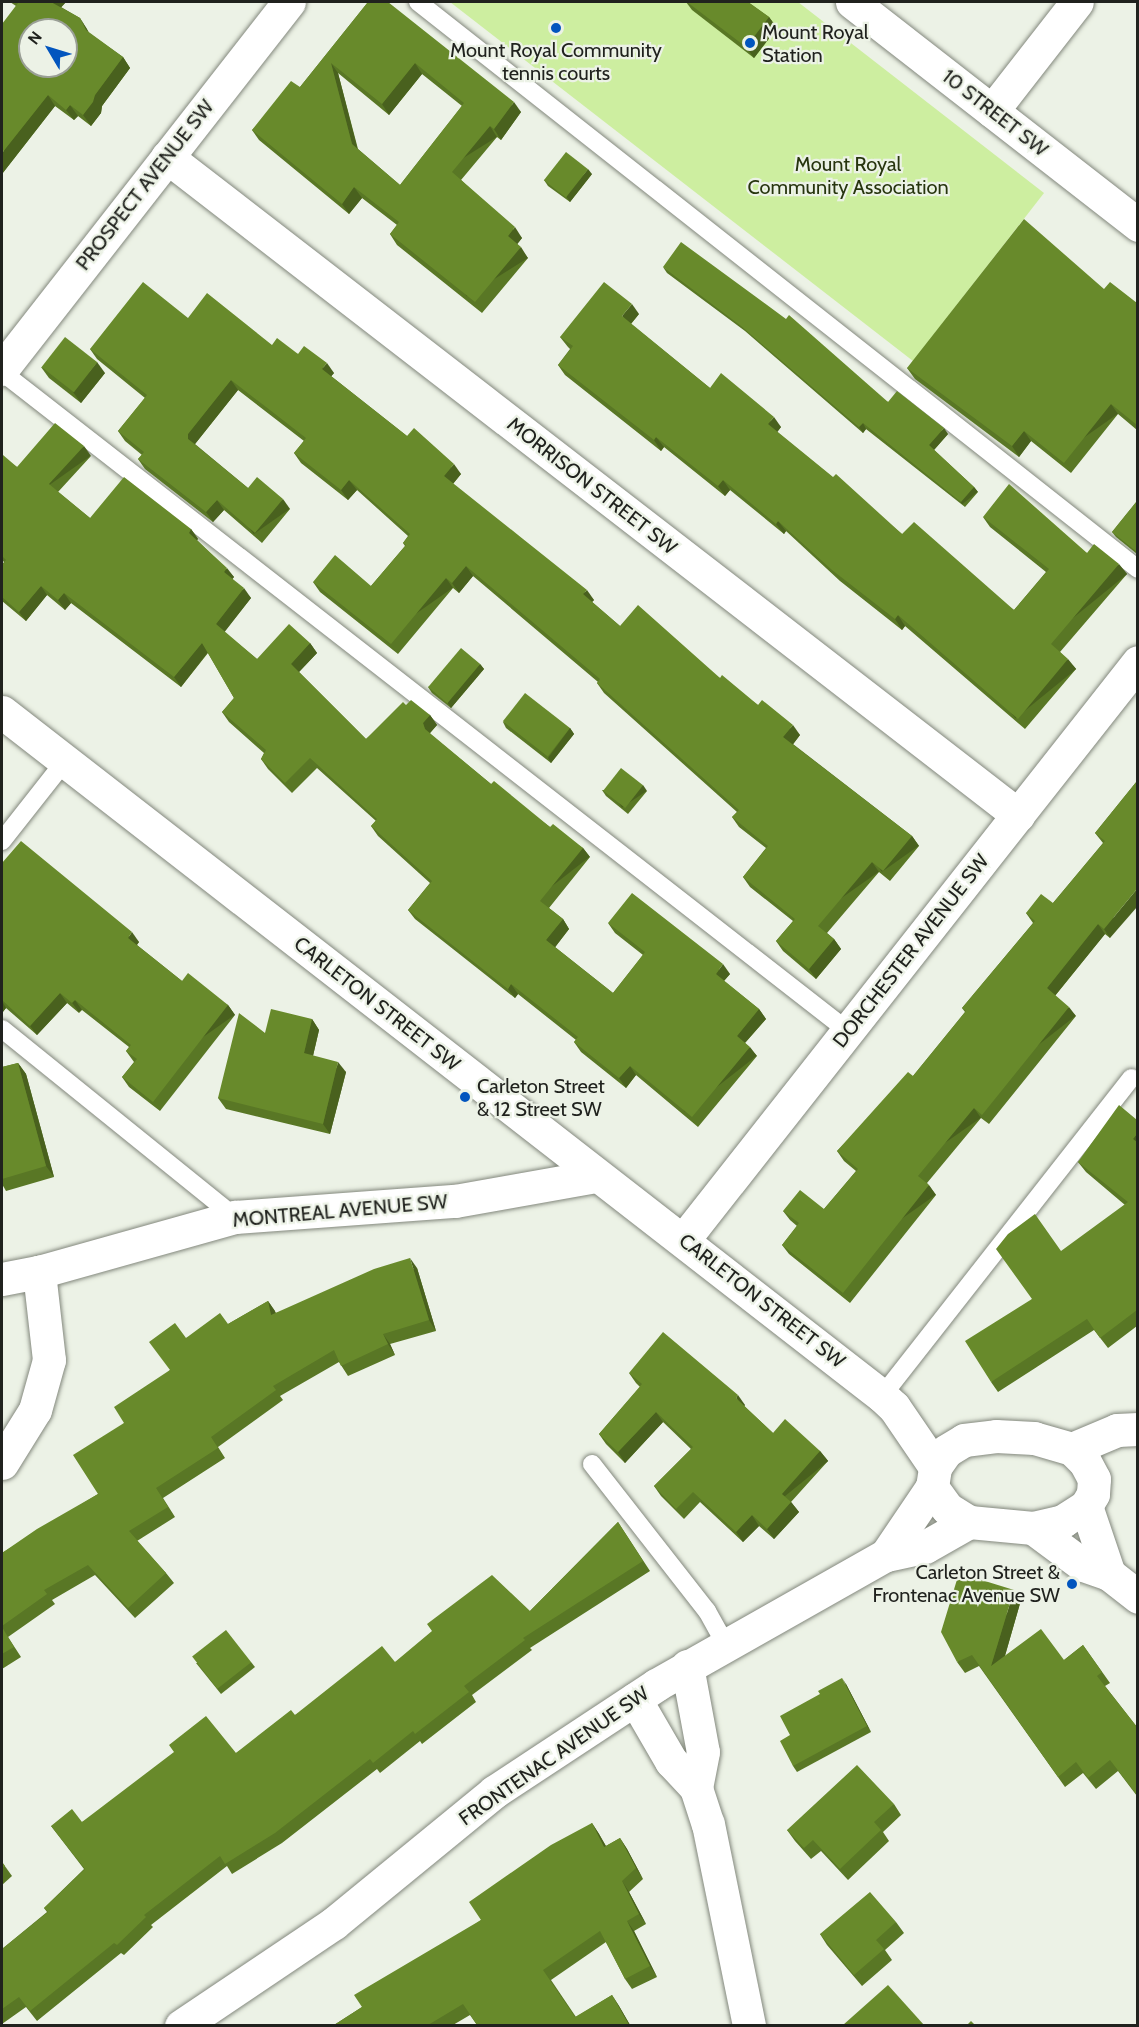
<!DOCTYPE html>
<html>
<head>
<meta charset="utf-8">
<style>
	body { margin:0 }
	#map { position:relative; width:1139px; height:2027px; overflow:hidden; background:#ecf2e6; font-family:Cabin,sans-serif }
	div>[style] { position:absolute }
	.green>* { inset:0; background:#cdeea0 }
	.roads { filter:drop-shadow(0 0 2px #83887d) drop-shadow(0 0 2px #83887d) }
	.service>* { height:18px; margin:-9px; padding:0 9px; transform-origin:9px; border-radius:9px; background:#fff }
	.minor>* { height:33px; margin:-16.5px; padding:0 16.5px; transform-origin:16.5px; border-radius:16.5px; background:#fff }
	.wall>* { inset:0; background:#597725 }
	.shaded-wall>* { inset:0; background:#49611e; transform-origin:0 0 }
	.building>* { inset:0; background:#688a2b; transform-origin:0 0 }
	.dots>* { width:16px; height:16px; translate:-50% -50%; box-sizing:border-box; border:3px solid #ecf2e6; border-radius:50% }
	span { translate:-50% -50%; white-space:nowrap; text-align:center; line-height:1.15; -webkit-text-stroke:4.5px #ecf2e6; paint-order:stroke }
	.poi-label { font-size:20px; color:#20221e }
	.left { translate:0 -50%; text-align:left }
	.right { translate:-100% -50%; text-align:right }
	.street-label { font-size:20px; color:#20221e }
	.park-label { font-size:20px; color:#27350e }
	.frame { position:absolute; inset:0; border:3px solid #20221e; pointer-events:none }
	.north { position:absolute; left:18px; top:18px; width:60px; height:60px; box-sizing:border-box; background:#ecf2e6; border:2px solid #9a9f96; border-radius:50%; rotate:308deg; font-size:16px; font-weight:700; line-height:24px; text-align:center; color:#20221e }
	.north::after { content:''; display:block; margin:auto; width:21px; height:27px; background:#0255be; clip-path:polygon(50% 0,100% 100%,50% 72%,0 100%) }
</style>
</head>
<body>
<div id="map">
	<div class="green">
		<div style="clip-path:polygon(450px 2px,798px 2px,1044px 193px,913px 361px)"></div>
	</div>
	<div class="roads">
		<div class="service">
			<div style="left:418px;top:2px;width:916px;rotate:38.22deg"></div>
			<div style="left:2px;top:372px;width:1072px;rotate:37.92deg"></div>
			<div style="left:2px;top:841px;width:102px;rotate:-51.8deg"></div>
			<div style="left:2px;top:1029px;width:299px;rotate:38.9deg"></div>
			<div style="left:882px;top:1396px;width:404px;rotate:-51.9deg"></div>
			<div style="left:592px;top:1464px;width:187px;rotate:52deg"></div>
			<div style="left:707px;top:1611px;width:37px;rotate:61deg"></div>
		</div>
		<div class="minor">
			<div style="left:852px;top:2px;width:363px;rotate:37.9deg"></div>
			<div style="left:992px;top:111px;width:138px;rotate:-52.1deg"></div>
			<div style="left:167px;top:157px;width:1076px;rotate:37.71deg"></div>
			<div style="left:2px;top:369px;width:466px;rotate:-52deg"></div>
			<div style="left:2px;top:712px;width:1115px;rotate:37.86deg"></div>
			<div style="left:882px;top:1396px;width:16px;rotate:43deg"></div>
			<div style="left:894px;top:1407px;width:73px;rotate:55.7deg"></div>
			<div style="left:684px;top:1239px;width:734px;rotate:-51.8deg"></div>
			<div style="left:2px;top:1279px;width:38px;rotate:-11deg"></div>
			<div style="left:996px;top:1436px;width:38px;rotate:3deg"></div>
			<div style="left:1034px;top:1438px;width:40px;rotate:16deg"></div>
			<div style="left:1072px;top:1449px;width:18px;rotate:45deg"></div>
			<div style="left:1085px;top:1462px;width:19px;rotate:62deg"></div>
			<div style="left:1094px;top:1479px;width:15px;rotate:94deg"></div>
			<div style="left:1093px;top:1494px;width:14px;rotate:120deg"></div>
			<div style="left:1086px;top:1506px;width:27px;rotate:147deg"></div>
			<div style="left:1063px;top:1521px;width:31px;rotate:167deg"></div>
			<div style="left:1033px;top:1528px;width:64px;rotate:-174.6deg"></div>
			<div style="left:969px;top:1522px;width:26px;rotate:-148deg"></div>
			<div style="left:947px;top:1508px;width:26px;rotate:-126deg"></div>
			<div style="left:932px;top:1487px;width:20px;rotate:-81deg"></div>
			<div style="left:935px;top:1467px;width:19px;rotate:-55deg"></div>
			<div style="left:946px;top:1451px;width:21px;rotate:-31deg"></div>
			<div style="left:964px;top:1440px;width:32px;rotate:-7deg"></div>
			<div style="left:1072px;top:1449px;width:49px;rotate:-22.9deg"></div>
			<div style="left:1117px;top:1430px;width:21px;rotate:-3deg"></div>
			<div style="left:2px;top:1463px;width:62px;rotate:-58.1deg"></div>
			<div style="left:35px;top:1410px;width:52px;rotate:-74.4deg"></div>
			<div style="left:49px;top:1360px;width:89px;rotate:-96.5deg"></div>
			<div style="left:39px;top:1272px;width:204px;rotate:-15.7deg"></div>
			<div style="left:235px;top:1217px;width:221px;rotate:-4.2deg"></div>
			<div style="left:455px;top:1201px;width:143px;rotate:-10.1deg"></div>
			<div style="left:1086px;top:1506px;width:72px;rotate:71.3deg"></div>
			<div style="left:1033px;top:1528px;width:62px;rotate:36.5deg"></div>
			<div style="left:1083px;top:1565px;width:28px;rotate:19deg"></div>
			<div style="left:1109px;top:1574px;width:37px;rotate:38deg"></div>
			<div style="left:886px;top:1555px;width:82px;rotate:-55.9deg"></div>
			<div style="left:687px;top:1666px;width:87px;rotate:79.5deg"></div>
			<div style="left:703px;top:1752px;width:37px;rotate:101deg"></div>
			<div style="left:635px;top:1699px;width:72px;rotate:59.9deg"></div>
			<div style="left:671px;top:1761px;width:37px;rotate:47deg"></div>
			<div style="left:696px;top:1788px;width:38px;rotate:72deg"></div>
			<div style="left:708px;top:1824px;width:206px;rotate:78.5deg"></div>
			<div style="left:181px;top:2026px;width:184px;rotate:-33.9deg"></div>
			<div style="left:334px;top:1923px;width:207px;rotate:-39.3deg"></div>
			<div style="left:494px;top:1792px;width:194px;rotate:-33.4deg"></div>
			<div style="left:656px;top:1685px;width:264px;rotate:-29.5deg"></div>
			<div style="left:886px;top:1555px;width:40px;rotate:-12deg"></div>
			<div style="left:925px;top:1547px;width:51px;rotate:-29.6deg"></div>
		</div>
	</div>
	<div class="wall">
		<div style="clip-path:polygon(10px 2px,66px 2px,61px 7px,80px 18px,89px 33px,123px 57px,130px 68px,102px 106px,101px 113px,91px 126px,78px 116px,74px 120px,55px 106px,2px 174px,16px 6px)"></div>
		<div style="clip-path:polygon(evenodd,368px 2px,521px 112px,501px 140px,497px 137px,461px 180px,522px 238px,517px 244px,528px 258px,482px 313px,397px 245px,390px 234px,397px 225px,362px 198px,349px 214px,259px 140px,252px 130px,300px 87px,368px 2px,338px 73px,389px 115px,422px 74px,462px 106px,400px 185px,358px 149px,338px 73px)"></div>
		<div style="clip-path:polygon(686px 2px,748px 2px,769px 17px,777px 28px,754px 58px,692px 10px)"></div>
		<div style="clip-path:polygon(592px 174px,570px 202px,548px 186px,544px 180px)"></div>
		<div style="clip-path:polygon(663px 267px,888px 402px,948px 434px,934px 450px,974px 487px,978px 492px,965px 507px,866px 429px,863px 433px,745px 331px,667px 273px)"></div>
		<div style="clip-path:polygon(1104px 289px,1137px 303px,1137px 430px,1118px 414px,1071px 473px,1031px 441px,1019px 457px,915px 379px,907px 368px)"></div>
		<div style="clip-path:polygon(639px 314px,631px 324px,710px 388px,781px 427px,777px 432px,902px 534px,1014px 610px,1046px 572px,990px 527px,983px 517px,1087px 553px,1127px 574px,1060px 652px,1076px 669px,1025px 729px,905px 626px,902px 630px,840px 581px,786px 531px,784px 534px,730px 490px,725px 496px,664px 447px,661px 451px,565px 375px,558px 365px,570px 349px,568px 347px,560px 337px)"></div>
		<div style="clip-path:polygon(188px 318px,298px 354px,334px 373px,331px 376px,407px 436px,461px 474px,453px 484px,594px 600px,592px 602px,620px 626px,720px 678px,800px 735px,793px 744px,912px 836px,919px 846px,890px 881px,879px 872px,827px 933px,834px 939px,841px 949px,816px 979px,783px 951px,776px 941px,793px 921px,750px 887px,743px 877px,766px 848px,739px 827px,732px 817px,737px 812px,604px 693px,597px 683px,598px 682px,473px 576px,459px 593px,453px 588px,398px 654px,320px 592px,313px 582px,371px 586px,405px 546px,403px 543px,408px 536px,357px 490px,348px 500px,301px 463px,294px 453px,304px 441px,238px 390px,195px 444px,248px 488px,290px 509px,262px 543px,224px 510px,213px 522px,145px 469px,138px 459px,142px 455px,125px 441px,118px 431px,145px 398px,97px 359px,90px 349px)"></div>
		<div style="clip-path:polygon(41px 367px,105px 373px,81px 403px,49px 378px)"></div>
		<div style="clip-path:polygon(91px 456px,58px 492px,90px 518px,191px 529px,198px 539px,197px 540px,234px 577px,232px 579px,251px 598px,224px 632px,257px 659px,310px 643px,317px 653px,299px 672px,366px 739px,406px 705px,430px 715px,437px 725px,430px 733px,430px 734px,491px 784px,550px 827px,583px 848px,590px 857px,549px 908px,563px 919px,569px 929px,555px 947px,613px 993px,643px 955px,615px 933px,608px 923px,730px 974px,724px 981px,759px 1009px,766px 1019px,745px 1043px,757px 1056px,698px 1127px,636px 1075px,626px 1088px,581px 1052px,574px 1042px,576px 1040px,518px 994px,515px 998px,415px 919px,408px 910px,430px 883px,378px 836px,371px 826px,376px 821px,317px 768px,292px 793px,268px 769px,261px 759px,264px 753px,229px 722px,222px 712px,234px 698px,208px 653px,181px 687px,71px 603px,65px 610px,47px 595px,26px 621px,2px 601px,2px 565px,4px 562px,2px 560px,2px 457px,17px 467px)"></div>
		<div style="clip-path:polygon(1137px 501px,1137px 554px,1116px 537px,1112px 532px)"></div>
		<div style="clip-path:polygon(480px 664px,484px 669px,451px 708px,432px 693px,428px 687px)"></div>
		<div style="clip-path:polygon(503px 722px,570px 728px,574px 734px,551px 763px,506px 728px)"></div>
		<div style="clip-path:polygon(1137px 781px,1110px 938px,1105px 934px,1055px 996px,1076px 1016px,989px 1124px,981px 1118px,927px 1183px,936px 1195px,850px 1303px,789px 1254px,782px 1245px,797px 1226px,790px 1220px,783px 1211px,824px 1209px,856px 1171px,844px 1161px,837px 1151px,913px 1076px,965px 1012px,962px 1008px,1033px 923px,1026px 913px,1053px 903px,1103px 843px,1095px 833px)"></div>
		<div style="clip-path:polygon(602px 790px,647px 791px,628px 814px,606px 796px)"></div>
		<div style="clip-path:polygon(2px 863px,139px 942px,137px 945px,182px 981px,228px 1005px,235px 1015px,160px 1111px,129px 1087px,122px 1077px,134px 1062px,126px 1051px,129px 1047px,82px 1010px,79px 1013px,67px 1003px,37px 1035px,6px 1008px,2px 1013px)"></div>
		<div style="clip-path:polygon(312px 1019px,319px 1030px,313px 1056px,346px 1072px,330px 1134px,226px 1109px,218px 1098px,265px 1033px)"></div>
		<div style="clip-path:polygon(18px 1063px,26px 1074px,54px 1177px,6px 1191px,2px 1184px,2px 1067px)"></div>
		<div style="clip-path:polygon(1137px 1120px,1137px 1326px,1108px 1348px,1094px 1330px,998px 1392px,991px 1382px,1032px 1299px,1125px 1205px,1086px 1172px,1078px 1162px)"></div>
		<div style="clip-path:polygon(417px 1268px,436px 1331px,390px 1344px,395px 1355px,348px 1376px,339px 1362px,280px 1396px,283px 1400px,218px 1447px,225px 1458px,163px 1498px,175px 1517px,137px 1541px,166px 1573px,174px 1583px,135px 1618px,95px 1575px,52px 1600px,55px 1604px,8px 1637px,21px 1657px,2px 1669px,2px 1553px,98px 1494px,124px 1423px,170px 1370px,186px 1338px,228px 1324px,268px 1301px,276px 1313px)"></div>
		<div style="clip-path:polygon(629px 1373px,745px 1405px,744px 1406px,773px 1433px,820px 1451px,828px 1461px,791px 1502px,799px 1512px,774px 1539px,759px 1526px,743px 1542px,700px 1502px,684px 1519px,661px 1496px,654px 1486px,691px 1449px,663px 1422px,625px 1463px,606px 1444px,599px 1434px,640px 1387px,636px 1383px)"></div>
		<div style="clip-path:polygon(618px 1522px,650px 1571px,530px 1648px,532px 1650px,472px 1695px,476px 1702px,422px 1744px,420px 1741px,380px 1773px,377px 1769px,282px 1843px,232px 1874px,227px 1866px,151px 1925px,153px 1927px,124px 1955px,121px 1953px,37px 2021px,26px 2007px,2px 2024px,2px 1949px,47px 1912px,44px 1908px,84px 1869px,51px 1826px,82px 1822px,236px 1753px,295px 1715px,395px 1662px,530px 1611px)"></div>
		<div style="clip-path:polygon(1021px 1600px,1005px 1656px,1064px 1660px,1083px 1645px,1110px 1683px,1105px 1686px,1137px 1727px,1137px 1796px,1118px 1771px,1096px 1789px,1083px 1773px,1065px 1787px,979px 1666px,965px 1673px,957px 1662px)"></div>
		<div style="clip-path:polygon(251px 1662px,255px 1667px,221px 1694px,196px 1663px)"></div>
		<div style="clip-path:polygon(846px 1684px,871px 1732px,797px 1772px,793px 1766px,790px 1735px)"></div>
		<div style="clip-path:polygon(894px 1804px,901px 1815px,883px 1832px,889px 1841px,848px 1880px,821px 1851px,811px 1859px,795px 1841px,787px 1830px)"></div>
		<div style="clip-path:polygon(592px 1823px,599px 1834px,606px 1846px,620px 1838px,627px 1849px,643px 1879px,629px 1892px,646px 1924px,634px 1931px,657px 1977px,632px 1989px,625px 1979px,606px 1942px,551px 1980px,576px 2017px,612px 1995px,619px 2006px,630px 2025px,477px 2025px,470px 2015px,453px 2025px,334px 2025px,362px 2007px,481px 1920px)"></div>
		<div style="clip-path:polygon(2px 1862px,12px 1876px,2px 1885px)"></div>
		<div style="clip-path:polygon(896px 1922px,904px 1933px,885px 1950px,892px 1960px,862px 1986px,827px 1945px,820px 1934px)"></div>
	</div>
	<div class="shaded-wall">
		<div style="clip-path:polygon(50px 2px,66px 2px,57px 12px)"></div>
		<div style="clip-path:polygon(769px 17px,777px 28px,754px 58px,746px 47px)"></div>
		<div style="clip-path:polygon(80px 18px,87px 29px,93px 41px,86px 30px)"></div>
		<div style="clip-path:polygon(123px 57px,130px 68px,102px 106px,101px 113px,91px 126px,83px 115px,95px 95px)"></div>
		<div style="clip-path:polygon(331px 63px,338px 73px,359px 155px,352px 144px)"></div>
		<div style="clip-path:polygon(415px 63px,422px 74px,389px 115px,382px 104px)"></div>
		<div style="clip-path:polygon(48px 95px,55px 106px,2px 174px,2px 153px)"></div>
		<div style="clip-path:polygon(514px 102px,521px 112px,501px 140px,494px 129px)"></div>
		<div style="clip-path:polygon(70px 105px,78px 116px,74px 120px,66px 110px)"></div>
		<div style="left:490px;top:126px;width:13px;height:60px;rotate:58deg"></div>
		<div style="clip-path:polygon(588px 169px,592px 174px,570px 202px,566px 196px)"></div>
		<div style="clip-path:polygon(354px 187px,362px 198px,349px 214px,342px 204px)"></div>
		<div style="clip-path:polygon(515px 227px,522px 238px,515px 247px,508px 236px)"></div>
		<div style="left:521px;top:247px;width:13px;height:72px;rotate:58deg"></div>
		<div style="clip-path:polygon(632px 304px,639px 314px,629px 326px,622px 316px)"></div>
		<div style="clip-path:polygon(97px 362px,105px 373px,81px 403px,73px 392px)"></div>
		<div style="clip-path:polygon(327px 363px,334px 373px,329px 379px,322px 369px)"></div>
		<div style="clip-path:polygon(231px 380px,238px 390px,195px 444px,188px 439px,188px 434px)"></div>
		<div style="left:1111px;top:404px;width:12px;height:75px;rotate:55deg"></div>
		<div style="clip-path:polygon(774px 417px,781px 427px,775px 435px,768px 424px)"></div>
		<div style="clip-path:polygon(863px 423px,866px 429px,863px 433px,859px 427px)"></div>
		<div style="clip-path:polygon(944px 428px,948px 434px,933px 451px,929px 445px)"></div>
		<div style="clip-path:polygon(1024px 431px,1031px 441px,1019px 457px,1012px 446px)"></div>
		<div style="clip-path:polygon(656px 437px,664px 447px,661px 451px,654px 440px)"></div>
		<div style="left:84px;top:446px;width:12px;height:52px;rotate:55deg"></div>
		<div style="clip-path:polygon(454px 464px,461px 474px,451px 486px,444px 476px)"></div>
		<div style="clip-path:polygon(349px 480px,357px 490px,348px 500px,341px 490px)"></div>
		<div style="clip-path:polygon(723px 480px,730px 490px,725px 496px,718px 486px)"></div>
		<div style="left:974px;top:487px;width:6px;height:20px;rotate:51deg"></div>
		<div style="left:283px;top:499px;width:12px;height:44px;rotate:55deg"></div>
		<div style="clip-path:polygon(217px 500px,224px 510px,213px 522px,206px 512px)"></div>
		<div style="clip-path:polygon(778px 521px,786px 531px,784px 534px,776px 524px)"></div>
		<div style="clip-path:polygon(191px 529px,198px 539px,195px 542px,189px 533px)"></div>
		<div style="left:1119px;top:564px;width:13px;height:105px;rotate:51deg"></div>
		<div style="clip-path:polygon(466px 566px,473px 576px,459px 593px,452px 583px)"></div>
		<div style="clip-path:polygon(227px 568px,234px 577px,230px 582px,224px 572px)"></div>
		<div style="left:446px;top:578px;width:12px;height:86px;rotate:55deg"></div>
		<div style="clip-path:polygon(41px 586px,47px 595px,26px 621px,19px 612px)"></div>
		<div style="clip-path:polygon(244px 588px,251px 598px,223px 634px,216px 624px)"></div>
		<div style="clip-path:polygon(587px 590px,594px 600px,590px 604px,583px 594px)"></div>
		<div style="clip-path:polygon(64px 593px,71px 603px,65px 610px,58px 600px)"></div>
		<div style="clip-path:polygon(898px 615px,905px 626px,902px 630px,895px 619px)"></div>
		<div style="clip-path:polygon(202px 643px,208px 652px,181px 687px,174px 677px)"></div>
		<div style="clip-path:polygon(310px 643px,317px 653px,298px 673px,291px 664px)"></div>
		<div style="left:1068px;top:659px;width:13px;height:78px;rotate:51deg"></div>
		<div style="clip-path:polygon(480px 664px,484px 669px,451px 708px,447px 702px)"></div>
		<div style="clip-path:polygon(430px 715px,437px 725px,430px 733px,432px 739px,425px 729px,423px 723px)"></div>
		<div style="clip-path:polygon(793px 725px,800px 735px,791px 747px,783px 737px)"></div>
		<div style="clip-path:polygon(570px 728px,574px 734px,551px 763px,548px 758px)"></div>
		<div style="left:643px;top:785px;width:7px;height:30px;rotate:56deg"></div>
		<div style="left:912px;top:836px;width:12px;height:45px;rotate:55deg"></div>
		<div style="left:583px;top:848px;width:11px;height:68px;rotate:52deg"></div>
		<div style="left:872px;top:862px;width:12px;height:84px;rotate:55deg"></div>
		<div style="clip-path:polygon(1137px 889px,1137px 907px,1110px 938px,1104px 929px)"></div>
		<div style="clip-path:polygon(563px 919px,569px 929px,553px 950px,546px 940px)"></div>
		<div style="clip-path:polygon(1098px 924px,1105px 934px,1053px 998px,1047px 988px)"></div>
		<div style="clip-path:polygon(132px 932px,139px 942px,135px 947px,128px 938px)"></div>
		<div style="clip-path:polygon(834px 939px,841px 949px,816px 979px,809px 969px)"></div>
		<div style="clip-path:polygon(723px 964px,730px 974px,722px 983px,716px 974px)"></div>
		<div style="clip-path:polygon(511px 984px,518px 994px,515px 998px,508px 989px)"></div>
		<div style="clip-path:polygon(60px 993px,67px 1003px,37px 1035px,30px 1026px)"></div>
		<div style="left:75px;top:1000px;width:12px;height:4px;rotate:55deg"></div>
		<div style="clip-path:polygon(2px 1001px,6px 1008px,2px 1013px)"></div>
		<div style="left:228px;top:1005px;width:12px;height:123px;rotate:55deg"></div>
		<div style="left:1069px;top:1007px;width:11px;height:139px;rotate:52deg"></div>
		<div style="clip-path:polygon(759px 1009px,766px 1019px,743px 1045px,737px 1036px)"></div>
		<div style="clip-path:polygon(312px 1019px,319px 1030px,311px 1064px,304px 1053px)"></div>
		<div style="left:750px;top:1047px;width:11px;height:91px;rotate:52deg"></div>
		<div style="clip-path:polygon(338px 1062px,346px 1072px,330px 1134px,323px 1124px)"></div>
		<div style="clip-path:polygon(18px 1063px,26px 1074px,54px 1177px,46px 1166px)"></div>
		<div style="clip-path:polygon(630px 1066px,636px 1075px,626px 1088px,619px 1078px)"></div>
		<div style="left:974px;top:1108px;width:12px;height:88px;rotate:55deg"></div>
		<div style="clip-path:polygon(1137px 1134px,1137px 1145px,1133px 1139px)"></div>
		<div style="left:929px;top:1185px;width:12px;height:138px;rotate:55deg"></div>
		<div style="clip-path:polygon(410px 1258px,417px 1268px,436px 1331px,429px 1320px)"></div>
		<div style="clip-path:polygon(268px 1301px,275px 1311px,278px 1325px,271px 1315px)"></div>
		<div style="clip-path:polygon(383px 1334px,390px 1344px,395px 1355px,388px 1344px)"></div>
		<div style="clip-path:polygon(738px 1395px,745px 1405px,743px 1408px,736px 1398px)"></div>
		<div style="clip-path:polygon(656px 1412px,663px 1422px,625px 1463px,618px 1452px)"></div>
		<div style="left:820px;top:1451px;width:13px;height:57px;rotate:51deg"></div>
		<div style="clip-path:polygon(791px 1502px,799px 1512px,774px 1539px,767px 1529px)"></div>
		<div style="clip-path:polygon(752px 1515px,759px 1526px,743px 1542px,736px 1532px)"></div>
		<div style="clip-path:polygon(1014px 1590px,1021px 1600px,999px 1676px,991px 1666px)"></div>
		<div style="clip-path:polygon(842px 1678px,846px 1684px,871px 1732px,867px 1726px)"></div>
		<div style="clip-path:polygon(592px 1823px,599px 1834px,612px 1857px,604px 1847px)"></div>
		<div style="clip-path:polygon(620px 1838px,627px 1849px,643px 1879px,636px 1868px)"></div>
		<div style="clip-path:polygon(622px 1881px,629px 1892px,646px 1924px,639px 1914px)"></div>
		<div style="clip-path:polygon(627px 1921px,634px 1931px,657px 1977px,650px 1966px)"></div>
		<div style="clip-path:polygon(612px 1995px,619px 2006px,630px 2025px,629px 2025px)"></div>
	</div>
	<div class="building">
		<div style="clip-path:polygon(evenodd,17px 2px,51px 2px,80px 18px,86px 30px,123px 57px,95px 95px,93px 102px,83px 115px,70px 105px,66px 110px,48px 95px,2px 153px,2px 24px,18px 3px,17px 2px,30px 30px,66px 30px,66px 66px,30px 66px,30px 30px)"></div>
		<div style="clip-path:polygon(evenodd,368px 2px,388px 2px,514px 102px,494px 129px,490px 126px,452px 172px,515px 227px,508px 236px,521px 247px,475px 302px,390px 234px,399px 222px,354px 187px,342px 204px,252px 130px,291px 81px,300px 87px,368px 2px,331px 63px,382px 104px,415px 63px,464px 103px,400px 185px,352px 144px,331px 63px)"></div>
		<div style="clip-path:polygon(687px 2px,748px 2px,769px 17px,746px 47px)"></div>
		<div style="left:566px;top:152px;width:28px;height:36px;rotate:38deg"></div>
		<div style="clip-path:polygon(1024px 219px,1104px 289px,1110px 282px,1137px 303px,1137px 425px,1111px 404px,1064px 463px,1024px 431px,1012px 446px,907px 368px)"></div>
		<div style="clip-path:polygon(681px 242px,786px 319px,789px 315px,888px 402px,897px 391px,944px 428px,929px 445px,974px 487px,961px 502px,863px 423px,859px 427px,741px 326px,663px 267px)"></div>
		<div style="clip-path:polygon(143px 282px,188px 318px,207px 293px,272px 345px,277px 338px,298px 354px,304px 346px,327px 363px,322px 369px,407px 436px,414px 428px,454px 464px,444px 476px,587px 590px,583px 594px,620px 626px,638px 605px,720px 678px,722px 675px,758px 705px,762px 700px,793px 725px,783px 737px,912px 836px,883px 871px,872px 862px,818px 926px,834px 939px,809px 969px,776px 941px,795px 919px,743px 877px,768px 846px,732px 817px,739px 810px,597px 683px,600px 679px,466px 566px,452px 583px,446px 578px,391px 644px,313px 582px,335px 555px,371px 586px,406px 545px,403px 543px,410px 534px,349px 480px,341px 490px,294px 453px,306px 438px,231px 380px,188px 434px,188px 439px,248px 488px,257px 477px,283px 499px,255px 533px,217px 500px,206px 512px,138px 459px,144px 452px,118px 431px,147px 395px,90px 349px)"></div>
		<div style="clip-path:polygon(604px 282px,632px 304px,622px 316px,710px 388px,721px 373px,774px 417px,768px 424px,833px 477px,836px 474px,902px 534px,914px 522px,1014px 610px,1049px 569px,983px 517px,1009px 484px,1087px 553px,1094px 544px,1119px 564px,1051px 644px,1068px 659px,1018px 719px,898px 615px,895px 619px,832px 570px,778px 521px,776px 524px,723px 480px,718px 486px,656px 437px,654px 440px,558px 365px,573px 346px,560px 337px)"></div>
		<div style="left:65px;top:337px;width:41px;height:38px;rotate:38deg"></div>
		<div style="clip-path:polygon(55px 423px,84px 446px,49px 484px,90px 518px,124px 477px,191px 529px,189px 533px,227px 568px,224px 572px,244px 588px,216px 624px,257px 659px,289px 624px,310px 643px,291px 664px,366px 739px,403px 702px,406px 705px,411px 700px,430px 715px,423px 723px,425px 729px,491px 784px,494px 781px,550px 827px,553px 824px,583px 848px,540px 901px,563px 919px,546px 940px,613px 993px,645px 952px,608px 923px,632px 893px,723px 964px,716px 974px,759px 1009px,737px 1036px,750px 1047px,692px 1117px,630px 1066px,619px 1078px,574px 1042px,578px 1037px,511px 984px,508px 989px,408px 910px,432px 881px,371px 826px,377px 819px,310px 758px,285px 783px,261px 759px,266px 750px,222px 712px,234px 698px,202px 643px,174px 677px,64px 593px,58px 600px,41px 586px,19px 612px,2px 597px,2px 565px,6px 560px,2px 556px,2px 457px,3px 455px,17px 467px)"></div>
		<div style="clip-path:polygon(1137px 501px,1137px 552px,1112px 532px)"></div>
		<div style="left:461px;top:648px;width:25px;height:51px;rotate:40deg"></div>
		<div style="left:525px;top:693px;width:57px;height:36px;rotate:38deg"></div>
		<div style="left:621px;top:768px;width:28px;height:29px;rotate:38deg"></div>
		<div style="clip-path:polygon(1137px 781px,1137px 889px,1104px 929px,1098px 924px,1047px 988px,1069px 1007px,982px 1115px,974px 1108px,918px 1176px,929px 1185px,843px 1293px,782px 1245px,799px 1223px,783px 1211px,800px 1190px,824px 1209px,858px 1169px,837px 1151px,908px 1072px,913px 1076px,966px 1011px,962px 1008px,1035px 921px,1026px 913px,1041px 894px,1053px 903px,1105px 841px,1095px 833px)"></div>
		<div style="clip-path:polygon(21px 841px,132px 932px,128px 938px,182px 981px,188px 973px,228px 1005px,153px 1102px,122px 1077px,137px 1059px,126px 1051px,131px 1045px,75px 1000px,72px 1003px,60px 993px,30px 1026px,2px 1000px,2px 863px)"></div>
		<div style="clip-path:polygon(271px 1009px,312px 1019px,304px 1053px,338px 1062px,323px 1124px,218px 1098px,239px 1013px,265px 1033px)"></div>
		<div style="clip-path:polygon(18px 1063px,46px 1166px,2px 1179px,2px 1067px)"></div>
		<div style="clip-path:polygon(1119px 1105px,1137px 1120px,1137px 1134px,1133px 1139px,1137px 1142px,1137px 1310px,1100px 1338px,1087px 1319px,991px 1382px,965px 1341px,1032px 1299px,996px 1249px,1008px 1234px,1035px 1214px,1061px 1251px,1128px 1202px,1078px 1162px)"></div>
		<div style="clip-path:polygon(410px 1258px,429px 1320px,383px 1334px,388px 1344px,341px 1366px,334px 1350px,273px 1386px,276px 1390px,211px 1437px,218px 1448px,156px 1488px,168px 1507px,129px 1531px,166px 1573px,128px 1608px,88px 1565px,44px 1590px,47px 1594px,2px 1626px,2px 1553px,37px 1529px,98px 1494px,73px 1455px,124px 1423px,114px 1407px,170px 1370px,149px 1342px,175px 1323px,186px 1338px,220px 1313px,228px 1324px,268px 1301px,271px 1315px,374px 1269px)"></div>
		<div style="clip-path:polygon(663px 1332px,738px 1395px,736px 1398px,773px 1433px,785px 1419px,820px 1451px,782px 1494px,791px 1502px,767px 1529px,752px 1515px,736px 1532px,693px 1492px,676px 1509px,654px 1486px,693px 1447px,656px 1412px,618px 1452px,599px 1434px,642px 1384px,629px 1373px)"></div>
		<div style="clip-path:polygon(618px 1522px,643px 1561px,523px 1638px,525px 1640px,464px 1686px,469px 1692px,415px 1734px,413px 1731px,373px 1763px,370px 1759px,275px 1833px,225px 1864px,220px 1856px,144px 1915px,146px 1917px,117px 1945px,114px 1943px,30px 2011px,19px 1997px,2px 2009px,2px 1949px,48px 1912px,44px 1908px,85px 1869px,51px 1826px,72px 1809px,82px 1822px,174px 1752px,169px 1745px,206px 1716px,236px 1753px,291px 1710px,295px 1715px,382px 1646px,395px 1662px,432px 1631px,427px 1624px,492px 1575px,530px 1611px)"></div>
		<div style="clip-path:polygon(959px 1573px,1014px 1590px,991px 1666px,1041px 1629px,1064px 1660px,1083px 1645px,1102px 1672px,1097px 1676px,1137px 1727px,1137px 1795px,1110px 1760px,1088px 1778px,1076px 1762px,1058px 1777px,972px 1655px,957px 1662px,941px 1632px)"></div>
		<div style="clip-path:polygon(2px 1627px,14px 1647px,2px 1654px)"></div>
		<div style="left:226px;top:1630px;width:41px;height:43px;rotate:52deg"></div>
		<div style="clip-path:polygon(842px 1678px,867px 1726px,793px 1766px,780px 1741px,790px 1735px,780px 1716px,820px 1694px,818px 1691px)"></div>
		<div style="clip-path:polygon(857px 1765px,894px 1804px,874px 1822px,881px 1830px,840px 1869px,813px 1840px,804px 1848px,787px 1830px)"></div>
		<div style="clip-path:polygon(592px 1823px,604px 1847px,620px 1838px,636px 1868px,622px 1881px,639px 1914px,627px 1921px,650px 1966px,625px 1979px,600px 1931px,543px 1970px,575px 2017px,612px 1995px,629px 2025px,477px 2025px,463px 2004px,428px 2025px,334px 2025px,362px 2007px,354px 1995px,481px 1920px,469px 1902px,551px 1845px)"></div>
		<div style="clip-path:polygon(2px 1862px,5px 1866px,2px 1868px)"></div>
		<div style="clip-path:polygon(870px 1892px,896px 1922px,876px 1940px,884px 1949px,854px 1975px,820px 1934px)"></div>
		<div style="clip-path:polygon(888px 1985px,924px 2025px,843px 2025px)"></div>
		<div style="clip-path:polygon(971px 2021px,975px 2025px,967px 2025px)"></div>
	</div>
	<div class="dots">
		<div style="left:556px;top:28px;background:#0255be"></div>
		<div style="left:750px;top:43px;background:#0255be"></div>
		<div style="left:465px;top:1097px;background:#0255be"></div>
		<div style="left:1072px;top:1584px;background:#0255be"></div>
	</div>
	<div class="poi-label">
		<span class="left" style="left:762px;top:44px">Mount Royal<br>Station</span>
		<span style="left:556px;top:62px">Mount Royal Community<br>tennis courts</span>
		<span class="left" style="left:477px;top:1098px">Carleton Street<br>&amp; 12 Street SW</span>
		<span class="right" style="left:1060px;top:1584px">Carleton Street &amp;<br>Frontenac Avenue SW</span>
	</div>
	<div class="street-label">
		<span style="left:995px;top:113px;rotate:38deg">10 STREET SW</span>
		<span style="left:145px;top:185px;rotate:-52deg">PROSPECT AVENUE SW</span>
		<span style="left:592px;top:486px;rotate:38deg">MORRISON STREET SW</span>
		<span style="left:911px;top:951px;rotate:-52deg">DORCHESTER AVENUE SW</span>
		<span style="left:377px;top:1004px;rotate:38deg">CARLETON STREET SW</span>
		<span style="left:340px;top:1211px;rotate:-5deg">MONTREAL AVENUE SW</span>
		<span style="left:762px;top:1301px;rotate:38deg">CARLETON STREET SW</span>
		<span style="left:554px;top:1756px;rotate:-35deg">FRONTENAC AVENUE SW</span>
	</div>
	<div class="park-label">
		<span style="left:848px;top:176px">Mount Royal<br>Community Association</span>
	</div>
	<div class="frame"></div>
	<div class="north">N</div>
</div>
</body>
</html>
